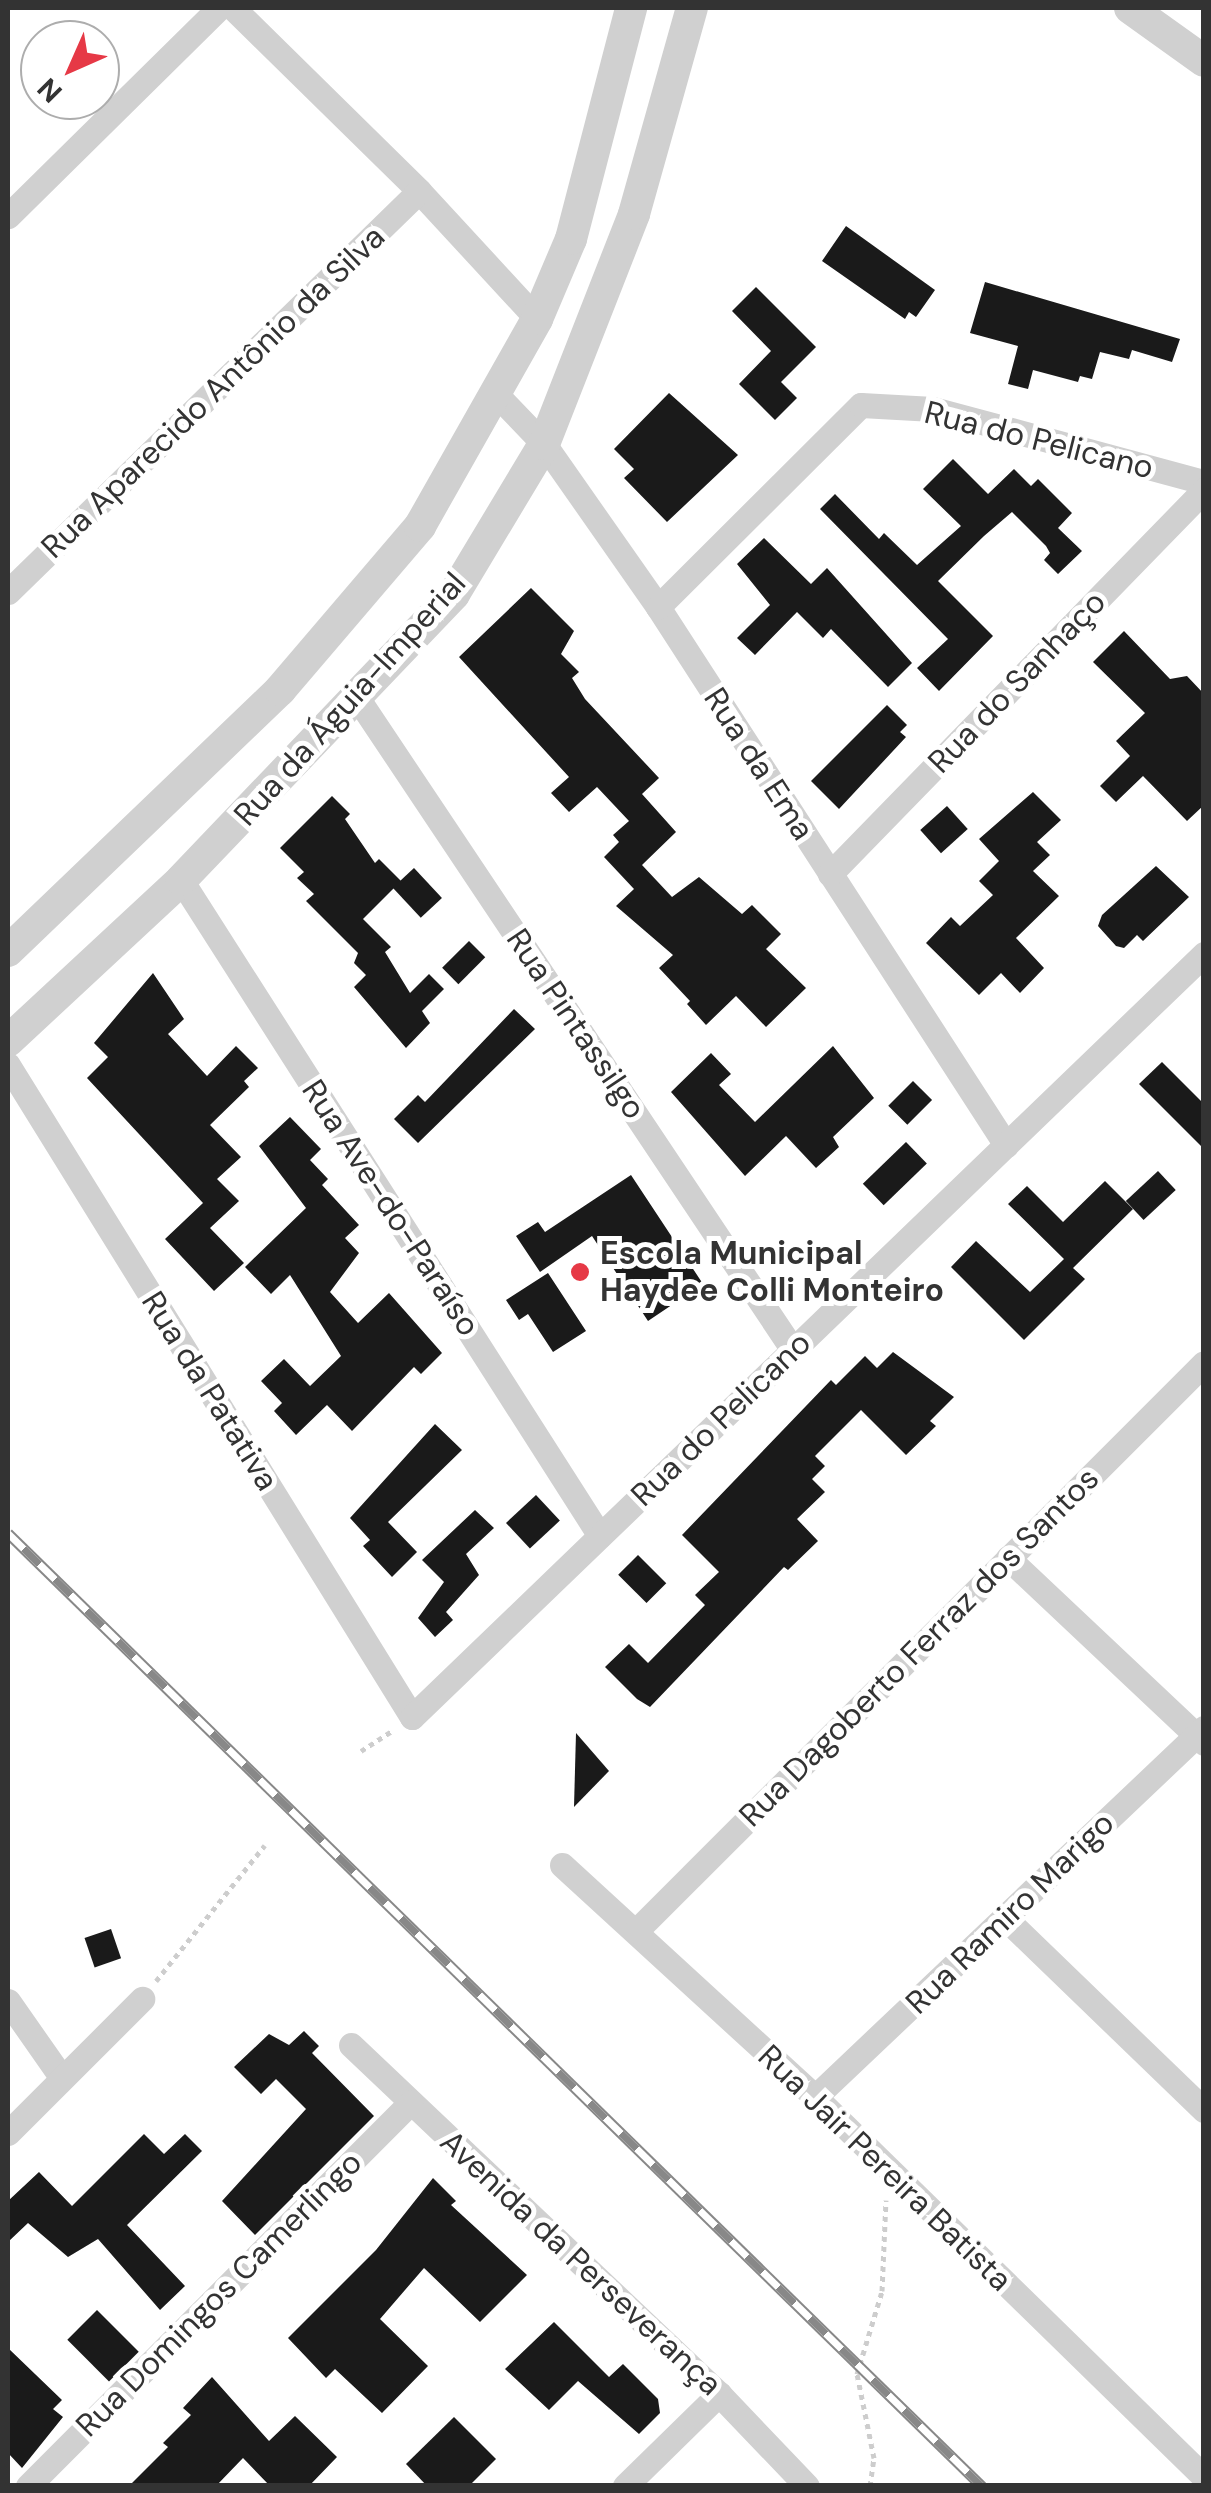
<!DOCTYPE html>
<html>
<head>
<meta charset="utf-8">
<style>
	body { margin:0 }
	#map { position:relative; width:1211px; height:2493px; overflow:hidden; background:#fff; font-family:"DM Sans",sans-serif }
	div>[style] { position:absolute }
	.building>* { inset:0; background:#1a1a1a; transform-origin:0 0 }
	.path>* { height:5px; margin-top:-2.5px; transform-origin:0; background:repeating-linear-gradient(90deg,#cdcdcd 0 5px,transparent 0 10px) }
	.minor>* { height:25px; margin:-12.5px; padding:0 12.5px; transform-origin:12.5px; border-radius:12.5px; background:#d0d0d0 }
	.tertiary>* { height:32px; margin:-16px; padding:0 16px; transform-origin:16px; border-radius:16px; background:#d0d0d0 }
	.rail>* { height:11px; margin-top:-5.5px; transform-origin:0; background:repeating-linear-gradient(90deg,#fff 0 22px,#888 0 44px); box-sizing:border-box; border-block:2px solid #888 }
	.dots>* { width:28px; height:28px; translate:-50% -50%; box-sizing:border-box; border:5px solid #fff; border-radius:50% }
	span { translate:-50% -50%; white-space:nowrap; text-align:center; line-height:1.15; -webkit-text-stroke:10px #fff; paint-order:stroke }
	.street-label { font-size:32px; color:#333 }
	.poi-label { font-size:32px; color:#333; font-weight:700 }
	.left { translate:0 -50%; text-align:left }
	.frame { position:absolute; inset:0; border:10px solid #333; pointer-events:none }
	.north { position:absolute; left:20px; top:20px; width:100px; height:100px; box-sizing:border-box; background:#fff; border:2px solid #adadad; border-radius:50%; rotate:225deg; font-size:28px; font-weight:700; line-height:40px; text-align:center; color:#333 }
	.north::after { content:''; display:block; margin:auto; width:35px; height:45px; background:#e63946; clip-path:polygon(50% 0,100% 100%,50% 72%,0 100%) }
</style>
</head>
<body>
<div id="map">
	<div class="building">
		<div style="clip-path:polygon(846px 226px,935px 290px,916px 317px,909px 312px,905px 319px,822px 261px)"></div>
		<div style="clip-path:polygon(985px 282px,1180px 339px,1172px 362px,1132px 350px,1129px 359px,1100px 352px,1092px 379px,1080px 376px,1078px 382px,1033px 370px,1028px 389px,1008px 384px,1018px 346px,970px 333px)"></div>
		<div style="clip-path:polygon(756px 287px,816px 347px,781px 382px,797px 398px,775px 420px,739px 384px,771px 351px,732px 311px)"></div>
		<div style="clip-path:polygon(669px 393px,738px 455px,667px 522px,624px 478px,634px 469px,614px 449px)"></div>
		<div style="clip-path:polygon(953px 459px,988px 494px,1014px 469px,1031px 486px,1038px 479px,1072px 513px,1058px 528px,1082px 551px,1058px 574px,1044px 560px,1050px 553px,1046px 546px,1012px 512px,984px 536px,938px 581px,993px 636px,939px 691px,917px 668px,948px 639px,820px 509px,835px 494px,879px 539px,884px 533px,917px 565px,961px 526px,923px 489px)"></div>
		<div style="clip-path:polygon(764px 538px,811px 584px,827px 568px,912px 663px,888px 687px,831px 629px,823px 638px,797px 612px,755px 655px,737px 638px,770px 605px,737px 564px)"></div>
		<div style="clip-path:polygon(531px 588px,574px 631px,561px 654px,579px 672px,572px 678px,585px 699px,659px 778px,642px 794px,676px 832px,642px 865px,672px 897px,699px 877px,742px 914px,752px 905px,781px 934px,766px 949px,806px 988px,766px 1027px,736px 996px,706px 1025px,687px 1004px,690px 1001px,659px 968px,673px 955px,616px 906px,634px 889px,604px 857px,619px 842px,613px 835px,629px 821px,597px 787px,569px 812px,551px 793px,569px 777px,459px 657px)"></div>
		<div style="clip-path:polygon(1124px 631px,1170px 679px,1187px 676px,1204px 694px,1204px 805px,1187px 821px,1143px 776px,1116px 802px,1100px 786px,1130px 756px,1116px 741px,1145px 713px,1093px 662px)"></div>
		<div style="clip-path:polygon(887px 705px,907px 725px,900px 732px,906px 737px,839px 809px,811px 781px)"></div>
		<div style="clip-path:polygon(1033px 792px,1061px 820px,1037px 842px,1050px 855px,1033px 871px,1059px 896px,1016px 938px,1044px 968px,1020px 993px,1001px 973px,979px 995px,926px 943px,951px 917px,960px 926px,993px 895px,979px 881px,999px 861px,979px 839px)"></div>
		<div style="clip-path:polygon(332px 796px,350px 814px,345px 819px,375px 863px,379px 859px,401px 881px,363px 919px,391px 947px,385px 952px,410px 993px,429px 974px,444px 989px,422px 1011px,430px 1023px,406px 1048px,354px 987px,366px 975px,354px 963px,358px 953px,306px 901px,314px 894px,297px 878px,304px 872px,280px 848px)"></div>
		<div style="left:947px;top:806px;width:31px;height:36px;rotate:48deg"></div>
		<div style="clip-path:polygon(1156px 866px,1189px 897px,1143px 941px,1137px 935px,1124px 948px,1116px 946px,1098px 926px,1102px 915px)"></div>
		<div style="left:414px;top:868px;width:41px;height:29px;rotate:47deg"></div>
		<div style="left:469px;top:941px;width:23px;height:38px;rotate:45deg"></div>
		<div style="clip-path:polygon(153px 973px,184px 1019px,168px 1034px,207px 1076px,236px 1046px,258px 1068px,244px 1081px,249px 1087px,210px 1125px,241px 1157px,217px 1179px,239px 1201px,210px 1228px,244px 1263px,214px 1291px,165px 1239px,203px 1203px,87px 1078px,108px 1057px,94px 1043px)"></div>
		<div style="clip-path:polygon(514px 1009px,535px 1029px,418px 1143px,394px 1119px,418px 1095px,425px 1102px)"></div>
		<div style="clip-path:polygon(833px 1046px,874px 1098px,833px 1137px,839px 1147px,816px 1168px,786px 1136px,745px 1176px,671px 1092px,711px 1053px,731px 1074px,719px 1085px,755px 1122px)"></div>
		<div style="clip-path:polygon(1162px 1062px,1204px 1104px,1204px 1149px,1139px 1084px)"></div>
		<div style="left:913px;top:1081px;width:27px;height:35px;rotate:45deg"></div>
		<div style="clip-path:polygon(290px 1117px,321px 1149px,310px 1160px,328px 1179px,322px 1185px,359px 1225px,345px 1238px,359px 1253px,330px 1292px,358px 1323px,389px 1293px,442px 1353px,421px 1374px,414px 1367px,352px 1431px,327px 1405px,296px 1435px,274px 1411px,282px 1403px,261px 1381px,284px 1359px,310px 1386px,341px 1356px,290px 1275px,271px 1294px,245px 1267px,306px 1208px,259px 1146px)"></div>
		<div style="left:906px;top:1142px;width:30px;height:60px;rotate:46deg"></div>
		<div style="left:1158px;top:1171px;width:26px;height:44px;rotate:47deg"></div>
		<div style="clip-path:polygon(631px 1175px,703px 1284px,648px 1321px,592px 1236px,540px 1272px,516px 1236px,538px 1222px,545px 1232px)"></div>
		<div style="clip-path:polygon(1105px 1181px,1133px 1209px,1073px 1268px,1085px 1279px,1024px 1340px,951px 1267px,976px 1241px,1030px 1292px,1064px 1259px,1008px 1204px,1027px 1186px,1063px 1222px)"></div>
		<div style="clip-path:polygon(548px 1273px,586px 1331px,553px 1352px,528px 1314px,519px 1320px,506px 1300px)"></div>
		<div style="clip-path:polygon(893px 1352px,954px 1397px,930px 1421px,936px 1426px,906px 1455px,861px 1410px,815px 1456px,825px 1466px,812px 1479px,825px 1492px,797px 1519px,818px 1541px,788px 1570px,784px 1567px,650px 1707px,637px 1699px,605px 1667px,629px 1644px,648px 1663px,705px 1605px,695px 1595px,719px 1572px,682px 1535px,831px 1380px,836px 1385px,865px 1356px,877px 1368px)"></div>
		<div style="clip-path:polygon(435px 1424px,462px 1450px,388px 1522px,417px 1552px,392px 1577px,363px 1546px,370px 1540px,350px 1518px)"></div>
		<div style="left:536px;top:1495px;width:35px;height:41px;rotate:47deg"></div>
		<div style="clip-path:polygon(475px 1510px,494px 1528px,466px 1554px,479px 1575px,446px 1612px,453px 1620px,435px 1637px,418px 1618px,444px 1582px,422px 1560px)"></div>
		<div style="left:638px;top:1555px;width:40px;height:28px;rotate:45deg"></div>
		<div style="clip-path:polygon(576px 1733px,609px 1771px,574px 1807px)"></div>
		<div style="left:111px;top:1929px;width:31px;height:28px;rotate:71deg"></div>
		<div style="clip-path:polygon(304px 2031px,319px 2046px,312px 2053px,374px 2116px,255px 2235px,222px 2201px,306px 2109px,276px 2079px,261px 2094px,234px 2067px,269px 2034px,289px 2045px)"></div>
		<div style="clip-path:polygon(144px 2134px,164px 2154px,185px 2134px,202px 2151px,127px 2225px,185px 2286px,160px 2310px,98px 2239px,68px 2257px,28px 2223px,8px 2242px,8px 2201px,39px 2172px,72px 2206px)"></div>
		<div style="clip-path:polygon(433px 2178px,456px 2201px,451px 2205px,527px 2275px,480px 2322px,424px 2268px,380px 2319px,428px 2366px,382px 2413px,335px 2369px,326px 2378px,288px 2338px,376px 2250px)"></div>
		<div style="left:97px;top:2310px;width:59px;height:42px;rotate:45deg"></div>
		<div style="clip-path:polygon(554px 2322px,609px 2377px,623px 2364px,658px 2399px,660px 2413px,639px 2434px,578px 2381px,549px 2410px,505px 2369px)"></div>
		<div style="clip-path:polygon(8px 2348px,62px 2400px,53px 2409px,63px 2417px,22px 2468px,8px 2453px)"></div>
		<div style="clip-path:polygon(212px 2377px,269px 2441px,295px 2416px,337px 2457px,309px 2486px,270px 2486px,243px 2458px,216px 2486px,129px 2486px,168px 2447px,163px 2443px,191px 2415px,183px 2408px)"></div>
		<div style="clip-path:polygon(454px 2417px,496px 2459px,469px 2486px,427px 2486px,406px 2464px)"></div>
	</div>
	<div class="path">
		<div style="left:361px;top:1751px;width:37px;rotate:-33deg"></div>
		<div style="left:156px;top:1981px;width:174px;rotate:-51.3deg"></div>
		<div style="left:870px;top:2486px;width:28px;rotate:-82deg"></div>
		<div style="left:874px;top:2458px;width:86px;rotate:-101.4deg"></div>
		<div style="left:857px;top:2374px;width:87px;rotate:-73.2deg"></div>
		<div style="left:882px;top:2291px;width:91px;rotate:-87.5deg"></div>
	</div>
	<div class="minor">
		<div style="left:233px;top:8px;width:261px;rotate:44.5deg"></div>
		<div style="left:419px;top:191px;width:174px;rotate:47.3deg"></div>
		<div style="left:8px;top:216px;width:296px;rotate:-44.6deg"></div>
		<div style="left:497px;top:395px;width:68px;rotate:46.2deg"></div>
		<div style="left:544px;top:444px;width:199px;rotate:55deg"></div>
		<div style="left:658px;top:607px;width:641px;rotate:57.1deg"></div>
		<div style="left:8px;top:592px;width:574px;rotate:-44.29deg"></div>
		<div style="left:658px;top:607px;width:286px;rotate:-44.9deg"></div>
		<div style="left:861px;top:405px;width:72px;rotate:3.2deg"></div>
		<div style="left:933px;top:409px;width:281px;rotate:15.1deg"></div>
		<div style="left:358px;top:699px;width:783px;rotate:56.25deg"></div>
		<div style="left:830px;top:874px;width:536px;rotate:-45.76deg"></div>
		<div style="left:181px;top:880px;width:778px;rotate:57.43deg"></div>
		<div style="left:8px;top:1065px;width:767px;rotate:58.22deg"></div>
		<div style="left:412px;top:1717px;width:1100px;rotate:-43.93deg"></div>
		<div style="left:1008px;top:1558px;width:270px;rotate:43.3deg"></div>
		<div style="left:562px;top:1865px;width:343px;rotate:42.5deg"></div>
		<div style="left:815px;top:2097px;width:544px;rotate:44.33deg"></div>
		<div style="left:1006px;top:1919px;width:275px;rotate:44deg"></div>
		<div style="left:636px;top:1931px;width:803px;rotate:-45deg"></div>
		<div style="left:8px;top:2001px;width:94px;rotate:55deg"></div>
		<div style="left:351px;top:2045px;width:507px;rotate:43.48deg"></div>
		<div style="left:719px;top:2394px;width:127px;rotate:46.3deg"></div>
		<div style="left:815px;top:2097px;width:536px;rotate:-43.49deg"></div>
		<div style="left:8px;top:2133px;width:190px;rotate:-45deg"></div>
		<div style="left:28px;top:2486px;width:542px;rotate:-45.07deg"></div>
		<div style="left:625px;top:2486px;width:132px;rotate:-44.4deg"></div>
	</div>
	<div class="tertiary">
		<div style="left:1130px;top:8px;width:91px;rotate:35.6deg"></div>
		<div style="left:8px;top:951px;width:377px;rotate:-43.8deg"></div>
		<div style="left:280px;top:690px;width:216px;rotate:-49.5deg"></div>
		<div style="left:420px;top:526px;width:238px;rotate:-60.5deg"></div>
		<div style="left:537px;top:319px;width:87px;rotate:-67deg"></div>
		<div style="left:571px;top:239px;width:239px;rotate:-75.4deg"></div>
		<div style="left:8px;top:1041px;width:236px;rotate:-42.9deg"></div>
		<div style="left:181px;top:880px;width:395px;rotate:-46.3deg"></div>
		<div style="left:454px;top:594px;width:175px;rotate:-59deg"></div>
		<div style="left:544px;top:444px;width:247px;rotate:-68.6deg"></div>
		<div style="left:634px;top:214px;width:214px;rotate:-74.3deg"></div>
	</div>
	<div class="rail">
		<div style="left:8px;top:1533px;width:1363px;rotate:44.38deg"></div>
	</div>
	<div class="dots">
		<div style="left:580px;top:1272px;background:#e63946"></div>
	</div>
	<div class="street-label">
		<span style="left:213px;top:392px;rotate:-44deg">Rua Aparecido Antônio da Silva</span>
		<span style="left:1039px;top:440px;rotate:14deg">Rua do Pelicano</span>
		<span style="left:1017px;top:682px;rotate:-46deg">Rua do Sanhaço</span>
		<span style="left:350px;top:699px;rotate:-48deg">Rua da Águia-Imperial</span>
		<span style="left:759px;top:764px;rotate:57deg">Rua da Ema</span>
		<span style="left:576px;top:1024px;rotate:56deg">Rua Pintassilgo</span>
		<span style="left:391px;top:1208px;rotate:57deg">Rua Ave-do-Paraíso</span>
		<span style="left:210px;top:1391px;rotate:58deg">Rua da Patativa</span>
		<span style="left:721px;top:1419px;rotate:-44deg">Rua do Pelicano</span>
		<span style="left:919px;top:1647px;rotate:-45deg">Rua Dagoberto Ferraz dos Santos</span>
		<span style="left:1010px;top:1913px;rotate:-44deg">Rua Ramiro Marigo</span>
		<span style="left:885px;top:2168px;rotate:44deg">Rua Jair Pereira Batista</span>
		<span style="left:581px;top:2263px;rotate:43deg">Avenida da Perseverança</span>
		<span style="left:219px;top:2294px;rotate:-45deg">Rua Domingos Camerlingo</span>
	</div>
	<div class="poi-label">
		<span class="left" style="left:600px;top:1272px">Escola Municipal<br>Haydee Colli Monteiro</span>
	</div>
	<div class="frame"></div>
	<div class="north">N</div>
</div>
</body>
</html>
